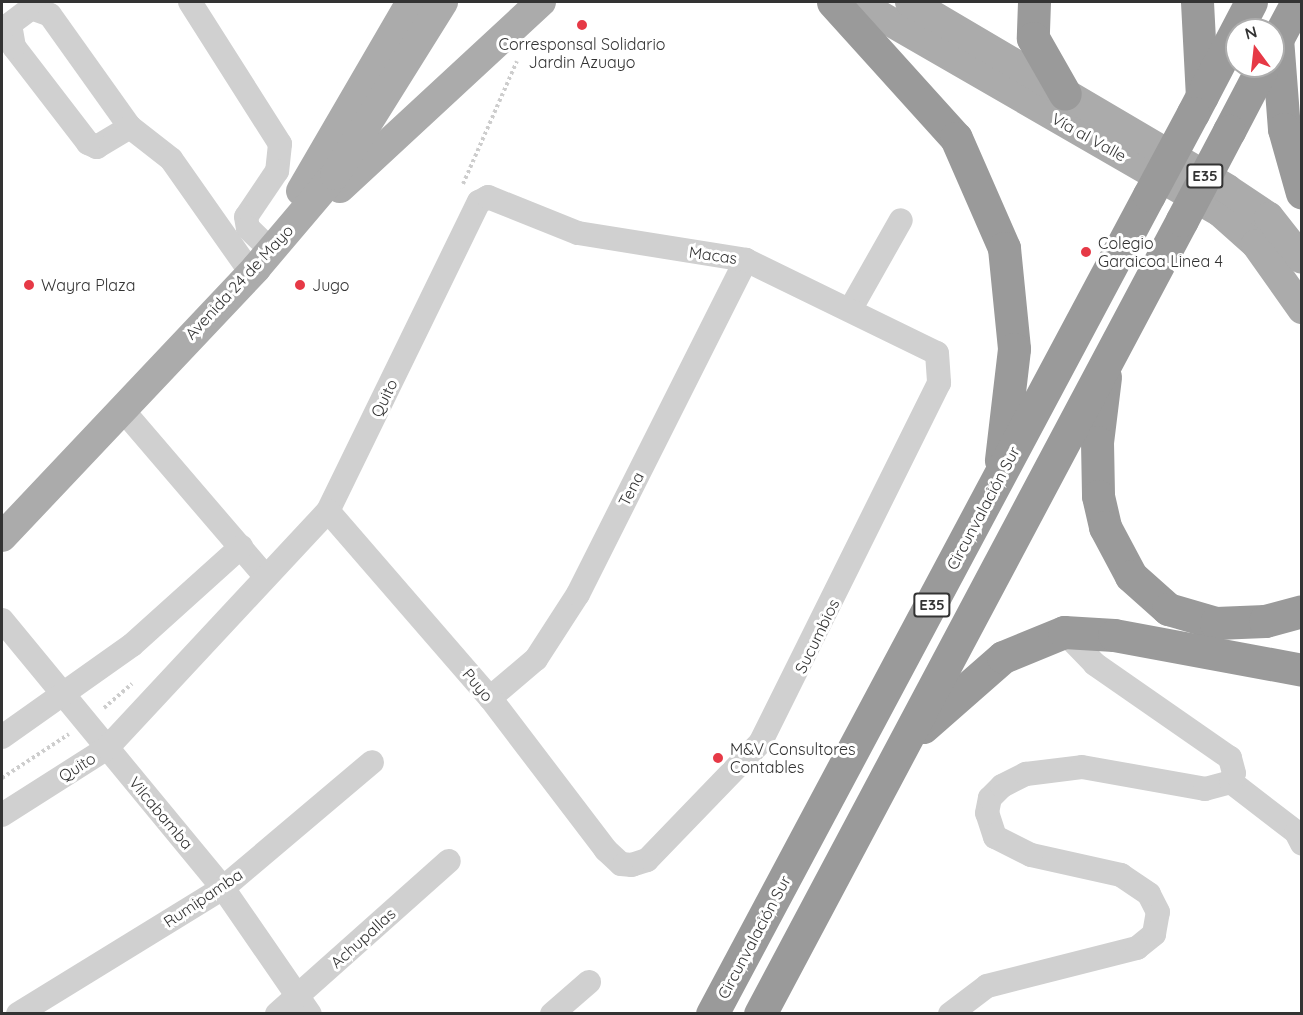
<!DOCTYPE html>
<html>
<head>
<meta charset="utf-8">
<style>
	body { margin:0 }
	#map { position:relative; width:1303px; height:1015px; overflow:hidden; background:#fff; font-family:Quicksand,sans-serif }
	div>[style] { position:absolute }
	.path>* { height:4px; margin-top:-2px; transform-origin:0; background:repeating-linear-gradient(90deg,#cdcdcd 0 3px,transparent 0 6px) }
	.minor>* { height:24px; margin:-12px; padding:0 12px; transform-origin:12px; border-radius:12px; background:#d0d0d0 }
	.major>* { height:30px; margin:-15px; padding:0 15px; transform-origin:15px; border-radius:15px; background:#ababab }
	.highway>* { height:33px; margin:-16.5px; padding:0 16.5px; transform-origin:16.5px; border-radius:16.5px; background:#9a9a9a }
	.highway-bridge>* { height:33px; margin:-16.5px; padding:0 16.5px; transform-origin:16.5px; border-radius:16.5px; background:#9a9a9a }
	.dots>* { width:16px; height:16px; translate:-50% -50%; box-sizing:border-box; border:3px solid #fff; border-radius:50% }
	span { translate:-50% -50%; white-space:nowrap; text-align:center; line-height:1.15; -webkit-text-stroke:6px #fff; paint-order:stroke }
	.shield-label span { padding:2px 4px; background:#fff; border:2px solid; border-radius:4px; -webkit-text-stroke-width:0 }
	.shield-label { font-size:15px; color:#333; font-weight:700 }
	.poi-label { font-size:16px; color:#333 }
	.left { translate:0 -50%; text-align:left }
	.street-label { font-size:16px; color:#333 }
	.frame { position:absolute; inset:0; border:3px solid #333; pointer-events:none }
	.north { position:absolute; left:1225px; top:18px; width:60px; height:60px; box-sizing:border-box; background:#fff; border:2px solid #adadad; border-radius:50%; rotate:345deg; font-size:16px; font-weight:700; line-height:24px; text-align:center; color:#333 }
	.north::after { content:''; display:block; margin:auto; width:21px; height:27px; background:#e63946; clip-path:polygon(50% 0,100% 100%,50% 72%,0 100%) }
</style>
</head>
<body>
<div id="map">
	<div class="path">
		<div style="left:463px;top:184px;width:134px;rotate:-66.3deg"></div>
		<div style="left:104px;top:708px;width:37px;rotate:-41deg"></div>
		<div style="left:2px;top:778px;width:80px;rotate:-33.3deg"></div>
	</div>
	<div class="minor">
		<div style="left:190px;top:2px;width:168px;rotate:57.6deg"></div>
		<div style="left:280px;top:144px;width:27px;rotate:96deg"></div>
		<div style="left:277px;top:171px;width:55px;rotate:124deg"></div>
		<div style="left:246px;top:217px;width:11px;rotate:80deg"></div>
		<div style="left:248px;top:228px;width:28px;rotate:44deg"></div>
		<div style="left:130px;top:127px;width:39px;rotate:149deg"></div>
		<div style="left:97px;top:147px;width:10px;rotate:-156deg"></div>
		<div style="left:88px;top:143px;width:121px;rotate:-127.6deg"></div>
		<div style="left:14px;top:47px;width:23px;rotate:-100deg"></div>
		<div style="left:10px;top:24px;width:26px;rotate:-37deg"></div>
		<div style="left:31px;top:8px;width:20px;rotate:20deg"></div>
		<div style="left:50px;top:15px;width:138px;rotate:54.5deg"></div>
		<div style="left:130px;top:127px;width:52px;rotate:38deg"></div>
		<div style="left:171px;top:159px;width:139px;rotate:54.9deg"></div>
		<div style="left:850px;top:310px;width:103px;rotate:-60.5deg"></div>
		<div style="left:121px;top:408px;width:220px;rotate:49.4deg"></div>
		<div style="left:2px;top:620px;width:347px;rotate:50.5deg"></div>
		<div style="left:223px;top:888px;width:153px;rotate:55.4deg"></div>
		<div style="left:490px;top:698px;width:60px;rotate:-40.3deg"></div>
		<div style="left:536px;top:659px;width:77px;rotate:-57.1deg"></div>
		<div style="left:578px;top:594px;width:374px;rotate:-63.3deg"></div>
		<div style="left:2px;top:737px;width:159px;rotate:-35.3deg"></div>
		<div style="left:132px;top:645px;width:147px;rotate:-42deg"></div>
		<div style="left:1231px;top:782px;width:82px;rotate:37.6deg"></div>
		<div style="left:1296px;top:832px;width:13px;rotate:63deg"></div>
		<div style="left:2px;top:815px;width:125px;rotate:-32.5deg"></div>
		<div style="left:107px;top:748px;width:324px;rotate:-47deg"></div>
		<div style="left:328px;top:511px;width:344px;rotate:-64deg"></div>
		<div style="left:479px;top:202px;width:10px;rotate:-29deg"></div>
		<div style="left:488px;top:197px;width:97px;rotate:21.8deg"></div>
		<div style="left:578px;top:233px;width:170px;rotate:9.1deg"></div>
		<div style="left:746px;top:260px;width:212px;rotate:26deg"></div>
		<div style="left:937px;top:353px;width:30px;rotate:86deg"></div>
		<div style="left:939px;top:383px;width:401px;rotate:116.4deg"></div>
		<div style="left:761px;top:742px;width:164px;rotate:134deg"></div>
		<div style="left:647px;top:860px;width:16px;rotate:162deg"></div>
		<div style="left:632px;top:865px;width:11px;rotate:-175deg"></div>
		<div style="left:621px;top:864px;width:21px;rotate:-137deg"></div>
		<div style="left:606px;top:850px;width:191px;rotate:-127.3deg"></div>
		<div style="left:490px;top:698px;width:247px;rotate:-130.9deg"></div>
		<div style="left:18px;top:1014px;width:241px;rotate:-31.6deg"></div>
		<div style="left:223px;top:888px;width:195px;rotate:-40.2deg"></div>
		<div style="left:277px;top:1014px;width:230px;rotate:-41.7deg"></div>
		<div style="left:552px;top:1014px;width:49px;rotate:-40.9deg"></div>
		<div style="left:950px;top:1014px;width:46px;rotate:-37.1deg"></div>
		<div style="left:987px;top:986px;width:155px;rotate:-14.2deg"></div>
		<div style="left:1137px;top:948px;width:22px;rotate:-39deg"></div>
		<div style="left:1154px;top:934px;width:22px;rotate:-80deg"></div>
		<div style="left:1158px;top:912px;width:20px;rotate:-117deg"></div>
		<div style="left:1149px;top:894px;width:34px;rotate:-146deg"></div>
		<div style="left:1121px;top:875px;width:92px;rotate:-167.5deg"></div>
		<div style="left:1031px;top:855px;width:40px;rotate:-153.4deg"></div>
		<div style="left:995px;top:837px;width:25px;rotate:-108deg"></div>
		<div style="left:987px;top:813px;width:15px;rotate:-79deg"></div>
		<div style="left:990px;top:798px;width:17px;rotate:-45deg"></div>
		<div style="left:1002px;top:786px;width:27px;rotate:-27deg"></div>
		<div style="left:1026px;top:774px;width:56px;rotate:-7.1deg"></div>
		<div style="left:1082px;top:767px;width:125px;rotate:10.1deg"></div>
		<div style="left:1205px;top:789px;width:27px;rotate:-15deg"></div>
		<div style="left:1231px;top:782px;width:9px;rotate:-72deg"></div>
		<div style="left:1234px;top:773px;width:16px;rotate:-105deg"></div>
		<div style="left:1230px;top:758px;width:165px;rotate:-145.2deg"></div>
		<div style="left:1095px;top:664px;width:45px;rotate:-134.1deg"></div>
	</div>
	<div class="major">
		<div style="left:846px;top:2px;width:28px;rotate:19deg"></div>
		<div style="left:872px;top:11px;width:401px;rotate:30deg"></div>
		<div style="left:1219px;top:211px;width:50px;rotate:41.7deg"></div>
		<div style="left:1256px;top:244px;width:80px;rotate:54.7deg"></div>
		<div style="left:910px;top:2px;width:368px;rotate:30.5deg"></div>
		<div style="left:1227px;top:189px;width:50px;rotate:33.7deg"></div>
		<div style="left:1269px;top:217px;width:53px;rotate:51.8deg"></div>
		<div style="left:340px;top:188px;width:274px;rotate:-42.8deg"></div>
		<div style="left:301px;top:191px;width:219px;rotate:-59.8deg"></div>
		<div style="left:2px;top:537px;width:370px;rotate:-46.6deg"></div>
		<div style="left:256px;top:268px;width:122px;rotate:-49.7deg"></div>
		<div style="left:335px;top:175px;width:204px;rotate:-58deg"></div>
	</div>
	<div class="highway">
		<div style="left:833px;top:2px;width:183px;rotate:47.9deg"></div>
		<div style="left:956px;top:138px;width:120px;rotate:66.4deg"></div>
		<div style="left:1004px;top:248px;width:101px;rotate:84.3deg"></div>
		<div style="left:1014px;top:349px;width:112px;rotate:96.7deg"></div>
		<div style="left:1034px;top:2px;width:36px;rotate:92deg"></div>
		<div style="left:1033px;top:38px;width:64px;rotate:60.3deg"></div>
		<div style="left:1197px;top:2px;width:94px;rotate:87deg"></div>
		<div style="left:1277px;top:38px;width:91px;rotate:85.6deg"></div>
		<div style="left:1284px;top:129px;width:66px;rotate:74.3deg"></div>
		<div style="left:1273px;top:47px;width:51px;rotate:-61.9deg"></div>
		<div style="left:1193px;top:113px;width:125px;rotate:-62.4deg"></div>
		<div style="left:1229px;top:131px;width:73px;rotate:-62.4deg"></div>
		<div style="left:1105px;top:377px;width:65px;rotate:97deg"></div>
		<div style="left:1097px;top:442px;width:54px;rotate:88.9deg"></div>
		<div style="left:1098px;top:496px;width:32px;rotate:77deg"></div>
		<div style="left:1105px;top:527px;width:55px;rotate:62deg"></div>
		<div style="left:1131px;top:576px;width:50px;rotate:41.7deg"></div>
		<div style="left:1168px;top:609px;width:50px;rotate:16.3deg"></div>
		<div style="left:1216px;top:623px;width:49px;rotate:-2.3deg"></div>
		<div style="left:1265px;top:621px;width:38px;rotate:-15deg"></div>
		<div style="left:923px;top:727px;width:106px;rotate:-41.2deg"></div>
		<div style="left:1003px;top:657px;width:66px;rotate:-22.3deg"></div>
		<div style="left:1064px;top:632px;width:50px;rotate:3.4deg"></div>
		<div style="left:1114px;top:635px;width:191px;rotate:10.5deg"></div>
		<div style="left:712px;top:1014px;width:928px;rotate:-61.92deg"></div>
		<div style="left:760px;top:1014px;width:899px;rotate:-62.01deg"></div>
	</div>
	<div class="highway-bridge">
		<div style="left:1149px;top:195px;width:93px;rotate:-61.8deg"></div>
		<div style="left:1182px;top:220px;width:101px;rotate:-62.2deg"></div>
	</div>
	<div class="dots">
		<div style="left:582px;top:25px;background:#e63946"></div>
		<div style="left:1086px;top:252px;background:#e63946"></div>
		<div style="left:29px;top:285px;background:#e63946"></div>
		<div style="left:300px;top:285px;background:#e63946"></div>
		<div style="left:718px;top:758px;background:#e63946"></div>
	</div>
	<div class="shield-label">
		<span style="left:1205px;top:176px">E35</span>
		<span style="left:932px;top:605px">E35</span>
	</div>
	<div class="poi-label">
		<span style="left:582px;top:53px">Corresponsal Solidario<br>Jardin Azuayo</span>
		<span class="left" style="left:1098px;top:252px">Colegio<br>Garaicoa Linea 4</span>
		<span class="left" style="left:41px;top:285px">Wayra Plaza</span>
		<span class="left" style="left:312px;top:285px">Jugo</span>
		<span class="left" style="left:730px;top:758px">M&amp;V Consultores<br>Contables</span>
	</div>
	<div class="street-label">
		<span style="left:1089px;top:137px;rotate:29deg">Vía al Valle</span>
		<span style="left:713px;top:255px;rotate:8deg">Macas</span>
		<span style="left:239px;top:282px;rotate:-47deg">Avenida 24 de Mayo</span>
		<span style="left:384px;top:398px;rotate:-64deg">Quito</span>
		<span style="left:631px;top:489px;rotate:-63deg">Tena</span>
		<span style="left:983px;top:508px;rotate:-62deg">Circunvalación Sur</span>
		<span style="left:817px;top:636px;rotate:-64deg">Sucumbios</span>
		<span style="left:478px;top:685px;rotate:50deg">Puyo</span>
		<span style="left:77px;top:767px;rotate:-32deg">Quito</span>
		<span style="left:161px;top:813px;rotate:50deg">Vilcabamba</span>
		<span style="left:203px;top:898px;rotate:-34deg">Rumipamba</span>
		<span style="left:754px;top:937px;rotate:-62deg">Circunvalación Sur</span>
		<span style="left:363px;top:938px;rotate:-42deg">Achupallas</span>
	</div>
	<div class="frame"></div>
	<div class="north">N</div>
</div>
</body>
</html>
